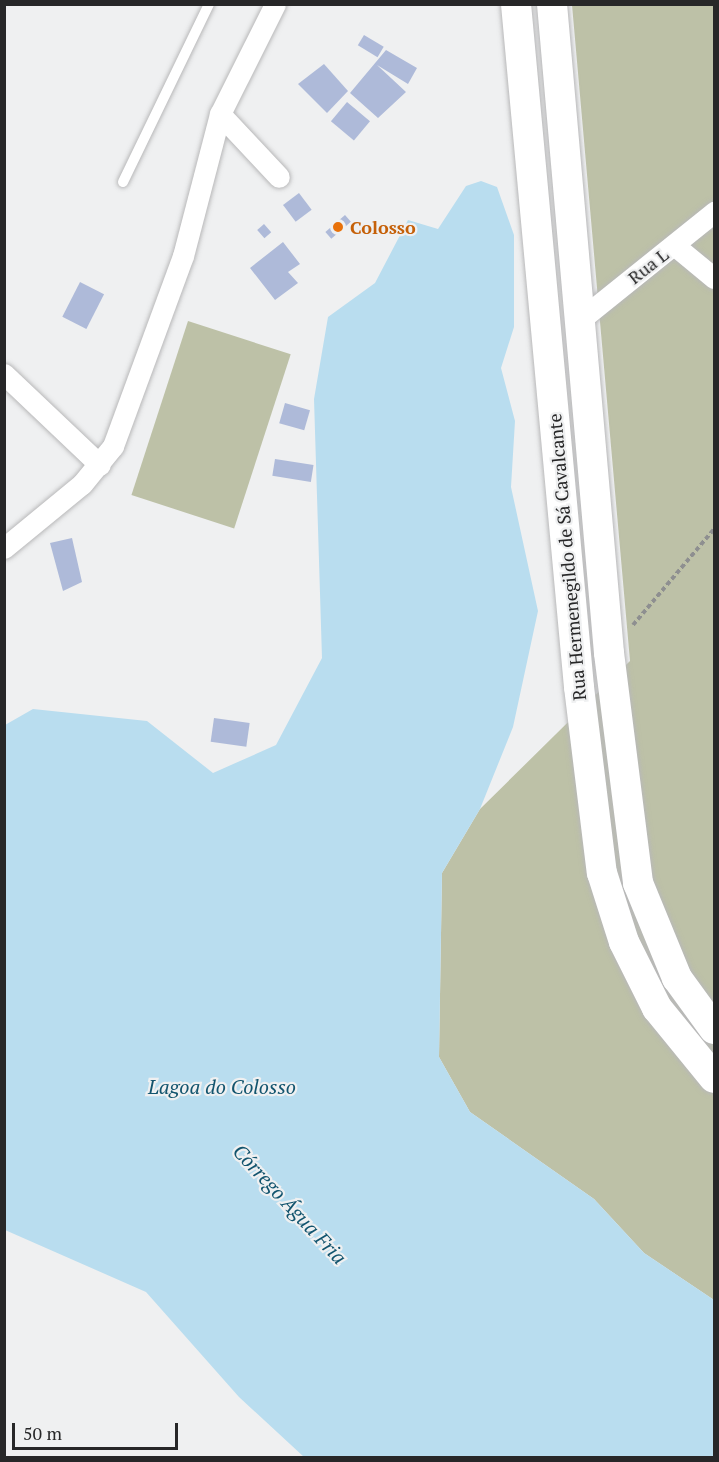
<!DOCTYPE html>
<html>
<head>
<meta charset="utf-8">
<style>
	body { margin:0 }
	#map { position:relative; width:719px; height:1462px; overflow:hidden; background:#eff0f1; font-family:"PT Serif",serif }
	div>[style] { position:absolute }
	.green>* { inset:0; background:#bdc1a7; transform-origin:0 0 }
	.water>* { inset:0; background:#b9ddef }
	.building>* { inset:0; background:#aebad9; transform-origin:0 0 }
	.path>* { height:4px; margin-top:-2px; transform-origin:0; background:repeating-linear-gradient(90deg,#8e8f90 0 4.5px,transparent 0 7.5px) }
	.roads { filter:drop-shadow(0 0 2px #b8b8b9) drop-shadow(0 0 2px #b8b8b9) }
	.lane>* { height:10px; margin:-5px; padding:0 5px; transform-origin:5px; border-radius:5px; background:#fff }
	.street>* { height:21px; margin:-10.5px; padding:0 10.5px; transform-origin:10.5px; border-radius:10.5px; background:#fff }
	.secondary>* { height:30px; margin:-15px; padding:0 15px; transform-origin:15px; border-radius:15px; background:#fff }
	.dots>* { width:16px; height:16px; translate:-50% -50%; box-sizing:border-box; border:3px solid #eff0f1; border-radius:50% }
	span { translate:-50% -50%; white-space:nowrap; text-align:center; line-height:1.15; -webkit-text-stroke:4.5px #eff0f1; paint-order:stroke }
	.food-label { font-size:18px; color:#c56008; font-weight:700 }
	.left { translate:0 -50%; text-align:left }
	.street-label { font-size:18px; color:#272728 }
	.water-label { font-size:20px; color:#12546e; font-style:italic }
	.frame { position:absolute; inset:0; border:6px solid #272728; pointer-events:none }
	.scale { position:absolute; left:12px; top:1423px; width:166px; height:27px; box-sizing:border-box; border:3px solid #272728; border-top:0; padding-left:8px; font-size:18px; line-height:21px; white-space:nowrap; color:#272728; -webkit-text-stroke:4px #eff0f1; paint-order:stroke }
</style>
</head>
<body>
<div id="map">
	<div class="green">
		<div style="clip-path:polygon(572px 5px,714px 5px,714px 1300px,644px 1253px,594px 1199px,470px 1112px,439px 1057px,442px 873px,480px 809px,630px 661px)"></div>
		<div style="left:188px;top:321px;width:108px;height:183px;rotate:18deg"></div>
	</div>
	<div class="water">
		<div style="clip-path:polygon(481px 181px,497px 187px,514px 235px,514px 327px,501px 368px,515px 421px,511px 487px,538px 611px,513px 727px,480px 809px,442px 873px,439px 1057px,470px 1112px,594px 1199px,644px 1253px,714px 1300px,714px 1457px,304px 1457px,239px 1397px,146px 1292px,5px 1230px,5px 725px,33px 709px,147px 721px,213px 773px,276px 745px,322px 658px,314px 399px,328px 317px,375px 283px,408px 220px,438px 229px,466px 186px)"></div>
	</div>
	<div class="building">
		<div style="left:364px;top:35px;width:23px;height:12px;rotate:31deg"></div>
		<div style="clip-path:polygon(386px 50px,417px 68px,408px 84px,377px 65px,406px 92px,378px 118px,350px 93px)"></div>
		<div style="clip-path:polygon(324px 64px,348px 91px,327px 113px,298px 84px)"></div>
		<div style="left:347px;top:102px;width:30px;height:25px;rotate:40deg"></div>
		<div style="left:299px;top:193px;width:21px;height:20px;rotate:53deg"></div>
		<div style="left:345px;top:215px;width:9px;height:26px;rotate:49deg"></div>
		<div style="left:264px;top:224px;width:11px;height:9px;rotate:49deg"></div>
		<div style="clip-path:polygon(283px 242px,300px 264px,288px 272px,298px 283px,275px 300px,250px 268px)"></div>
		<div style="left:80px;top:282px;width:27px;height:39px;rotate:27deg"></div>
		<div style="left:285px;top:403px;width:26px;height:21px;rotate:16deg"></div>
		<div style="left:275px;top:459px;width:39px;height:17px;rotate:9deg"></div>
		<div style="clip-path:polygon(72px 538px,82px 582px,63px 591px,50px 543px)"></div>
		<div style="left:214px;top:718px;width:36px;height:24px;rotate:8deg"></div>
	</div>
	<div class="path">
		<div style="left:633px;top:625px;width:126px;rotate:-49.8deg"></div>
	</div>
	<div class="roads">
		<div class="lane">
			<div style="left:123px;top:182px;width:198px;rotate:-64.2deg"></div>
		</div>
		<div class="street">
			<div style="left:220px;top:114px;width:86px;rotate:46.9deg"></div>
			<div style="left:674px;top:245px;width:52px;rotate:39.5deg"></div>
			<div style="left:581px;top:319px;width:171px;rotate:-38.8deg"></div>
			<div style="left:4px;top:374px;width:132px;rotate:43.5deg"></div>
			<div style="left:4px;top:548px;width:101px;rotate:-39.4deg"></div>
			<div style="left:82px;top:484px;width:49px;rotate:-50.8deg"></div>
			<div style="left:113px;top:446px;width:202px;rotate:-69.8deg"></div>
			<div style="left:183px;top:256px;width:147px;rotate:-75.4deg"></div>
			<div style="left:220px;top:114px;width:123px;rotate:-63.4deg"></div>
		</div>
		<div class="secondary">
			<div style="left:516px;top:4px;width:686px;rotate:84.73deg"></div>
			<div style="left:579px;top:687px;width:187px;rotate:83deg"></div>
			<div style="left:602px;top:873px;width:72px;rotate:72.3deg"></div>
			<div style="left:624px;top:942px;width:74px;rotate:63.4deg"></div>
			<div style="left:657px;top:1008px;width:90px;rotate:50.8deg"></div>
			<div style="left:552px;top:4px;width:651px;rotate:84.98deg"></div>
			<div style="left:609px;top:653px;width:232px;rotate:82.8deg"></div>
			<div style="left:638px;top:883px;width:103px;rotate:67.7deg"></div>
			<div style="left:677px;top:978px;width:63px;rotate:54deg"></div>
		</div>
	</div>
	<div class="dots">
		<div style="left:338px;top:227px;background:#e8710a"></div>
	</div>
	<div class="food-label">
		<span class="left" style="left:350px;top:227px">Colosso</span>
	</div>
	<div class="street-label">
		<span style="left:648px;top:266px;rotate:-38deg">Rua L</span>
		<span style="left:567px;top:557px;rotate:-95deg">Rua Hermenegildo de Sá Cavalcante</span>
	</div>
	<div class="water-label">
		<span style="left:222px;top:1086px">Lagoa do Colosso</span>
		<span style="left:290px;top:1204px;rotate:47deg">Córrego Água Fria</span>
	</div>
	<div class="frame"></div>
	<div class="scale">50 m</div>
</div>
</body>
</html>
